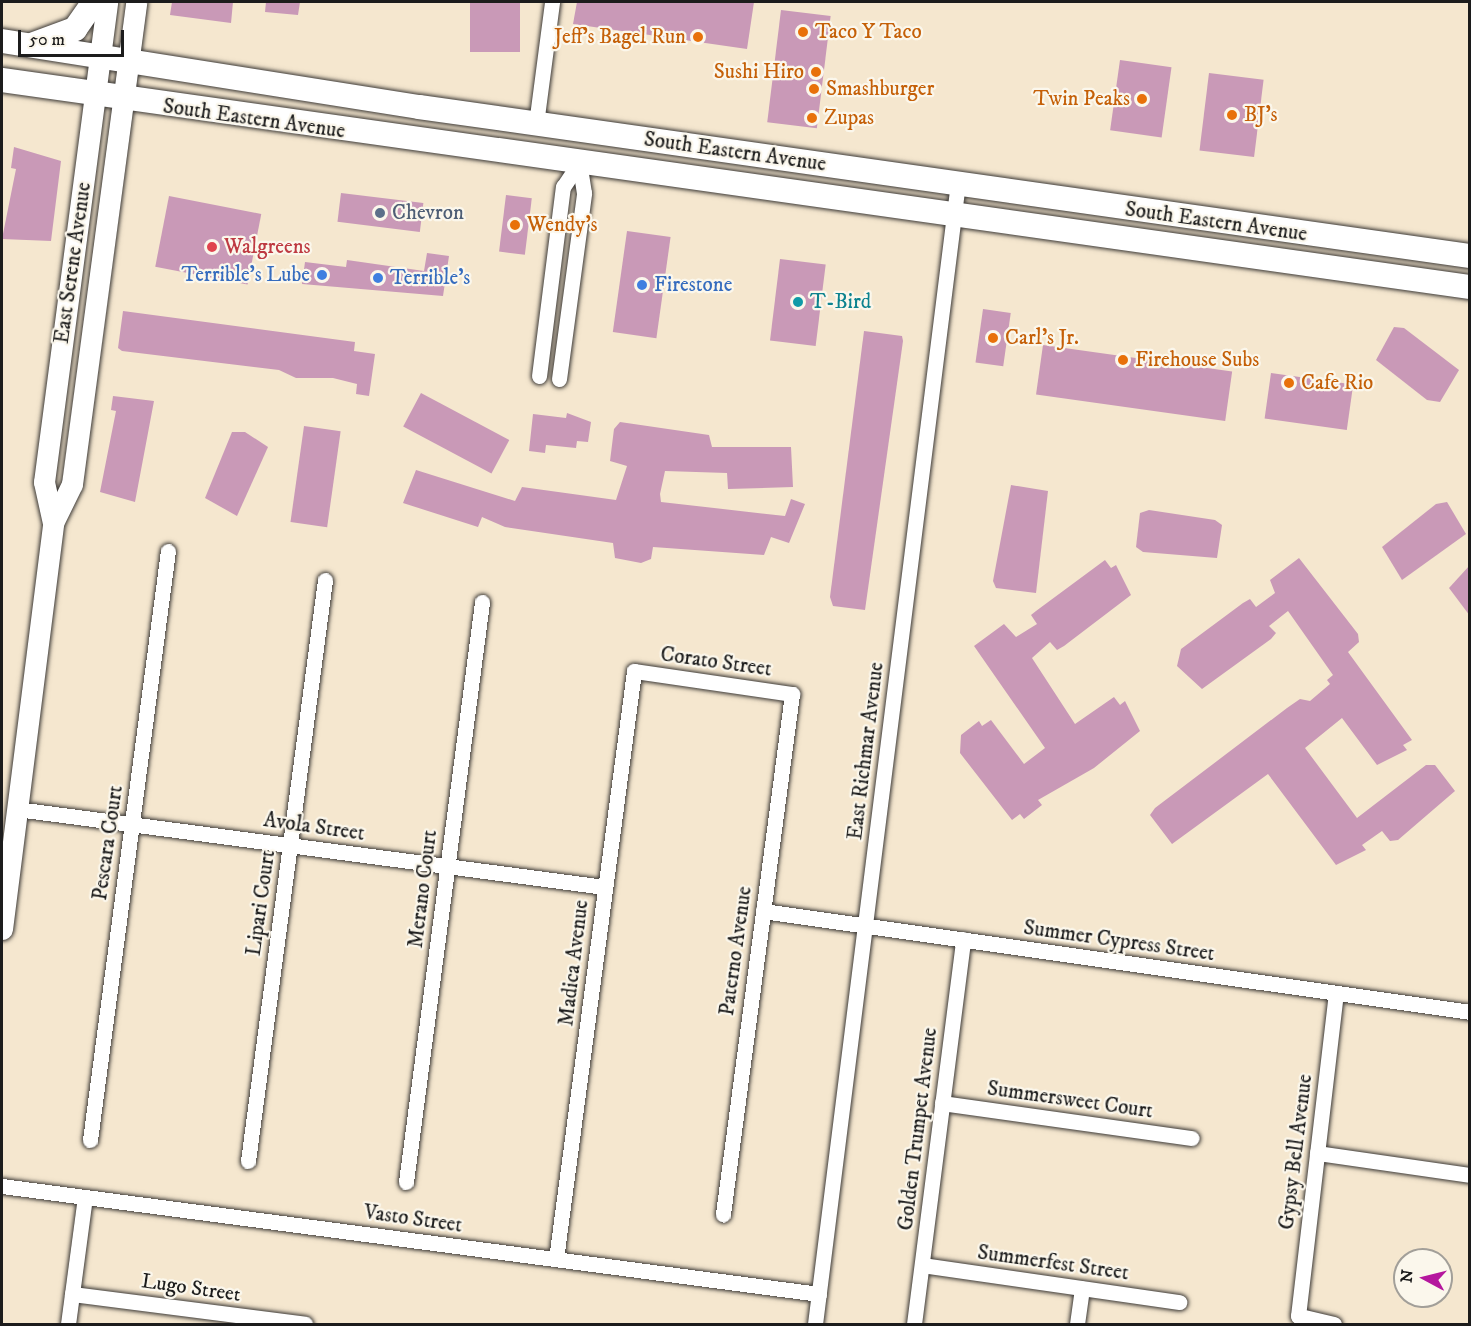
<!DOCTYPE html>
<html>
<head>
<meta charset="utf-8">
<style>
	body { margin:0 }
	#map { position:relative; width:1471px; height:1326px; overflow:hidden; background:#f5e7cf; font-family:"IM FELL DW Pica",serif }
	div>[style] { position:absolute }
	.building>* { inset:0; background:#c999b7; transform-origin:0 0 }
	.roads { filter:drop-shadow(0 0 2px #3d3a37) drop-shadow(0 0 2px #3d3a37) }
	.street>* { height:15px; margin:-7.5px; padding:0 7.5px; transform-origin:7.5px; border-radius:7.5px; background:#fff }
	.secondary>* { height:21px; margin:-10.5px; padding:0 10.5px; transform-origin:10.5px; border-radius:10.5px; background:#fff }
	.primary>* { height:24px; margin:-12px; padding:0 12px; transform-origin:12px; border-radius:12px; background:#fff }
	.dots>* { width:16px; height:16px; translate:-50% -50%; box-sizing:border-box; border:3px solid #fbf7ec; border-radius:50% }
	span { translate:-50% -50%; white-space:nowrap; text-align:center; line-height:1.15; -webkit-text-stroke:4.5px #fbf7ec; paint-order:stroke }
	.food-label { font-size:21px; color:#c56008 }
	.left { translate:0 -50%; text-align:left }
	.right { translate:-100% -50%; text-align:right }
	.street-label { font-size:21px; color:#1c1c1c }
	.service-label { font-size:21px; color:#4e5e75 }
	.health-label { font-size:21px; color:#be3a42 }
	.shop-label { font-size:21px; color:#366cbe }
	.culture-label { font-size:21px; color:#0d838f }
	.frame { position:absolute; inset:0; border:3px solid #1c1c1c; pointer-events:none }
	.north { position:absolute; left:1393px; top:1248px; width:60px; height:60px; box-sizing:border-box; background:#fbf7ec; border:2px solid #a29f99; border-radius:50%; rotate:277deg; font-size:16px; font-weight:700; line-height:24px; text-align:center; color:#1c1c1c }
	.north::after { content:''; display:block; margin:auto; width:21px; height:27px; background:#b5179e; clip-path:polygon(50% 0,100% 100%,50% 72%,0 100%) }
	.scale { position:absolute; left:18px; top:30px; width:106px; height:27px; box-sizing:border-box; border:3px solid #1c1c1c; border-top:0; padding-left:8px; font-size:18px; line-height:21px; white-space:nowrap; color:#1c1c1c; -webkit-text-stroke:4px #fbf7ec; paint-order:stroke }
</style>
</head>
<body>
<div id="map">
	<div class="building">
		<div style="clip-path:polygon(172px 2px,233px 2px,231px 23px,170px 15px)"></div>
		<div style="clip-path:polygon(266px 2px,300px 2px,298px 15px,265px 12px)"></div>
		<div style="left:470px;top:2px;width:50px;height:50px"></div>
		<div style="clip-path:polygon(577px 2px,754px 2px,747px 49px,573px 24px)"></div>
		<div style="left:781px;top:10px;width:50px;height:113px;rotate:7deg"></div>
		<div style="left:1120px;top:60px;width:52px;height:71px;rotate:8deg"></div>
		<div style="left:1209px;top:73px;width:55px;height:78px;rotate:7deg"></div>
		<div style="clip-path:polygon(14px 147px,61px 161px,51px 241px,2px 239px,16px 169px,11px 168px)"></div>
		<div style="left:341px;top:193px;width:83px;height:29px;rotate:7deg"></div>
		<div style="left:506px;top:195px;width:26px;height:57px;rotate:7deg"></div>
		<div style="left:169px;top:196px;width:94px;height:72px;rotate:11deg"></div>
		<div style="left:627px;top:231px;width:44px;height:102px;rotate:8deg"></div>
		<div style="clip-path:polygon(427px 253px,449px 256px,443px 296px,302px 284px,305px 262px,346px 267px,347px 260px,424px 271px)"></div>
		<div style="left:780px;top:259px;width:46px;height:82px;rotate:7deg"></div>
		<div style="left:983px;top:309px;width:28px;height:54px;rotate:8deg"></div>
		<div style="clip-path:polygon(123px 311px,355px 342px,354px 351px,375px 354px,369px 396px,356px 394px,357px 384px,333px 378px,296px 378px,279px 370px,122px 351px,118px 348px)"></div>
		<div style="clip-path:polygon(1394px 327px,1404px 328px,1459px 370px,1440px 402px,1427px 400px,1376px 360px)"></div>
		<div style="clip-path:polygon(864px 331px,902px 336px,903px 341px,865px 610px,833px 606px,830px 597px)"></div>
		<div style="left:1043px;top:345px;width:191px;height:50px;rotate:8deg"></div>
		<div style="left:1271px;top:373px;width:83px;height:46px;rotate:8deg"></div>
		<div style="left:421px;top:393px;width:100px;height:38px;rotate:28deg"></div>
		<div style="clip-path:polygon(113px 396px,154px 401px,135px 502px,100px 492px,116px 411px,111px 410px)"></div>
		<div style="clip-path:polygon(567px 413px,591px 422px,588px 442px,577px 441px,576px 448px,546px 445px,545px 453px,529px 451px,533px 414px,566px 418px)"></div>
		<div style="clip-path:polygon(620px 422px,709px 435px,712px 447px,791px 447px,793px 487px,728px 489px,727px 473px,665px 471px,660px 494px,661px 502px,785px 516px,791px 499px,805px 504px,789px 543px,771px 537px,764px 555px,653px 547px,651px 559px,641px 563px,615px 558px,613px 543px,505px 527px,482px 517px,478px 527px,403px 503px,416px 470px,515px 501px,522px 487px,616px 500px,627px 466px,610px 461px,614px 429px)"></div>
		<div style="left:304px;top:426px;width:37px;height:97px;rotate:8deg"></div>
		<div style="clip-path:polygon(232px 432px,245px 432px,268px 447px,237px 516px,205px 498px)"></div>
		<div style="clip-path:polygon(1011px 485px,1048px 491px,1036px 593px,996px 588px,993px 581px)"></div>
		<div style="clip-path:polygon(1447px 502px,1466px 534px,1402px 580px,1382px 547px,1436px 504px)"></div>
		<div style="clip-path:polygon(1149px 510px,1215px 520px,1222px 525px,1217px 558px,1143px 552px,1136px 547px,1140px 513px)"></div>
		<div style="clip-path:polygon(1299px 558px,1358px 634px,1359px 642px,1348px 652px,1412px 740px,1403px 745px,1407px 750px,1377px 765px,1342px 718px,1305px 748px,1357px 818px,1426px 765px,1435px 765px,1455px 791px,1398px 840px,1390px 841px,1382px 831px,1362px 845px,1366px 850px,1336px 865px,1268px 774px,1172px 844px,1150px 815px,1155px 808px,1287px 708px,1300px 699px,1310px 701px,1330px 684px,1327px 680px,1333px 675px,1288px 611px,1269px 626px,1276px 633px,1271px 639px,1202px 689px,1177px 666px,1181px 649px,1243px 603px,1250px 599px,1256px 607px,1275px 593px,1270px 580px)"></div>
		<div style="clip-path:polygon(1105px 560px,1111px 568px,1116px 565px,1131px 595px,1064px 646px,1057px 650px,1050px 642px,1032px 658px,1075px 724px,1114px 697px,1120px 705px,1125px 701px,1140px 731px,1094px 768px,1038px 800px,1042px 805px,1024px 819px,1020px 814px,1012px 820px,960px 753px,961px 735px,979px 721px,982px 726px,991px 720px,1024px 764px,1045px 748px,974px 646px,1004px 624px,1016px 637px,1037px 624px,1031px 615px,1036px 611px)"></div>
		<div style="clip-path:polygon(1470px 565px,1470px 616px,1449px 588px)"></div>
	</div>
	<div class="roads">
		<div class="street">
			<div style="left:536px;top:124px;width:123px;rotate:-82.5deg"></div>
			<div style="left:539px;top:376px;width:191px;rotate:-82.8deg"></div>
			<div style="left:563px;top:187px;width:29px;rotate:-56deg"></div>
			<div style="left:559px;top:379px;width:188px;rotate:-82.3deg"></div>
			<div style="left:584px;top:193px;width:30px;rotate:-99deg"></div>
			<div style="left:17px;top:809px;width:593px;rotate:7.56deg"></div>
			<div style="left:763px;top:911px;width:714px;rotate:8.13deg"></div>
			<div style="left:942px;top:1103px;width:252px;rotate:8deg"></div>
			<div style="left:90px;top:1140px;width:594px;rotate:-82.46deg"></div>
			<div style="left:1317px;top:1153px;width:155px;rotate:8.2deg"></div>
			<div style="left:248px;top:1161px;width:586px;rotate:-82.45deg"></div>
			<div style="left:406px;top:1182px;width:585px;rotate:-82.53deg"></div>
			<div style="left:2px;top:1186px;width:824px;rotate:7.53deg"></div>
			<div style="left:556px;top:1259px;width:593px;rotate:-82.44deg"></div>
			<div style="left:634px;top:671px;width:160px;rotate:8.3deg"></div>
			<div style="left:792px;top:694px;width:525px;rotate:97.56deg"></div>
			<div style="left:922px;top:1265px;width:260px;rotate:8.2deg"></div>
			<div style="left:72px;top:1294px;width:235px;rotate:7.3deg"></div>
			<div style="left:68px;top:1324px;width:128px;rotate:-82.4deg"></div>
			<div style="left:815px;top:1324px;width:1150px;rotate:-82.86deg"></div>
			<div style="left:914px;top:1324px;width:388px;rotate:-82.7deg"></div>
			<div style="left:1077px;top:1324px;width:36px;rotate:-82deg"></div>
			<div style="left:1334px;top:1324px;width:37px;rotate:-167deg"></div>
			<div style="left:1298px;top:1316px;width:325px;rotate:-83.3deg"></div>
		</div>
		<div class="secondary">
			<div style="left:53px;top:523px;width:42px;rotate:-102.4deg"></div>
			<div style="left:44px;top:482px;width:484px;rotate:-82.5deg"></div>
			<div style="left:2px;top:929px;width:409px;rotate:-82.8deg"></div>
			<div style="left:53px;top:523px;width:43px;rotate:-64deg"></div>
			<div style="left:72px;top:484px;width:486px;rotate:-82.4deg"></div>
		</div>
		<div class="primary">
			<div style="left:2px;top:41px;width:422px;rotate:9deg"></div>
			<div style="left:419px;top:107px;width:1062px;rotate:8.07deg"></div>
			<div style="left:34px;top:44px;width:44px;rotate:-20.1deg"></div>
			<div style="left:75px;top:29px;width:33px;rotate:-55deg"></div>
			<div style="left:2px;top:80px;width:1483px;rotate:8.03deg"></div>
		</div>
	</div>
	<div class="dots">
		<div style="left:803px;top:32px;background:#e8710a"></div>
		<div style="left:698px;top:37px;background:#e8710a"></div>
		<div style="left:816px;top:72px;background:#e8710a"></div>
		<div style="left:814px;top:89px;background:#e8710a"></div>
		<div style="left:1142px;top:99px;background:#e8710a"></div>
		<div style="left:1232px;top:115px;background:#e8710a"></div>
		<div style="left:812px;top:118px;background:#e8710a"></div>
		<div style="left:380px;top:213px;background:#5c6f8a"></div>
		<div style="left:515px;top:225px;background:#e8710a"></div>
		<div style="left:212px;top:247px;background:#e0444e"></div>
		<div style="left:322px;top:275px;background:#3f7fe0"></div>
		<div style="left:378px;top:278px;background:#3f7fe0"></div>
		<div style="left:642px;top:285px;background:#3f7fe0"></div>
		<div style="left:798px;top:302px;background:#0f9aa8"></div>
		<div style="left:993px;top:338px;background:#e8710a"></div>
		<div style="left:1123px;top:360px;background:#e8710a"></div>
		<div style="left:1289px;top:383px;background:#e8710a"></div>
	</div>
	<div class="food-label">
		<span class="left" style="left:815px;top:32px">Taco Y Taco</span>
		<span class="right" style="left:686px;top:37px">Jeff's Bagel Run</span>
		<span class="right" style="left:804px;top:72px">Sushi Hiro</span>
		<span class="left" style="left:826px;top:89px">Smashburger</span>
		<span class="right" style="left:1130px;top:99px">Twin Peaks</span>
		<span class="left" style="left:1244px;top:115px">BJ's</span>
		<span class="left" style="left:824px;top:118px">Zupas</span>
		<span class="left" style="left:527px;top:225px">Wendy's</span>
		<span class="left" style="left:1005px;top:338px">Carl's Jr.</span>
		<span class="left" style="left:1135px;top:360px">Firehouse Subs</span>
		<span class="left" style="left:1301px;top:383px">Cafe Rio</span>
	</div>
	<div class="street-label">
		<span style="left:254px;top:119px;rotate:8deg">South Eastern Avenue</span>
		<span style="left:735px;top:152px;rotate:8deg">South Eastern Avenue</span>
		<span style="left:1216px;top:222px;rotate:8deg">South Eastern Avenue</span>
		<span style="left:73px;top:263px;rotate:-82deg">East Serene Avenue</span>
		<span style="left:716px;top:662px;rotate:8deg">Corato Street</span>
		<span style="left:866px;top:751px;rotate:-83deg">East Richmar Avenue</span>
		<span style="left:314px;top:827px;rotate:8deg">Avola Street</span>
		<span style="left:108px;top:843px;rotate:-82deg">Pescara Court</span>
		<span style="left:423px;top:889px;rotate:-83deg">Merano Court</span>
		<span style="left:261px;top:903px;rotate:-82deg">Lipari Court</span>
		<span style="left:1119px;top:941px;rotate:8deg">Summer Cypress Street</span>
		<span style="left:736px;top:951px;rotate:-82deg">Paterno Avenue</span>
		<span style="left:574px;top:963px;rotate:-83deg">Madica Avenue</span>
		<span style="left:1070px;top:1100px;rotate:8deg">Summersweet Court</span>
		<span style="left:918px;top:1129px;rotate:-83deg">Golden Trumpet Avenue</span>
		<span style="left:1296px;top:1152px;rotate:-83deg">Gypsy Bell Avenue</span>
		<span style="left:413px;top:1219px;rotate:8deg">Vasto Street</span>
		<span style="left:1053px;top:1263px;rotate:8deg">Summerfest Street</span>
		<span style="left:191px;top:1288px;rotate:8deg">Lugo Street</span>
	</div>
	<div class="service-label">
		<span class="left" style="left:392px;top:213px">Chevron</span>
	</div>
	<div class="health-label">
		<span class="left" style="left:224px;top:247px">Walgreens</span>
	</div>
	<div class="shop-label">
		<span class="right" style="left:310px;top:275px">Terrible's Lube</span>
		<span class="left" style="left:390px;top:278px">Terrible's</span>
		<span class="left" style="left:654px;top:285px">Firestone</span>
	</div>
	<div class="culture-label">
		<span class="left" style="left:810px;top:302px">T-Bird</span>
	</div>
	<div class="frame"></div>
	<div class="north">N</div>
	<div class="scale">50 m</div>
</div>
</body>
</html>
